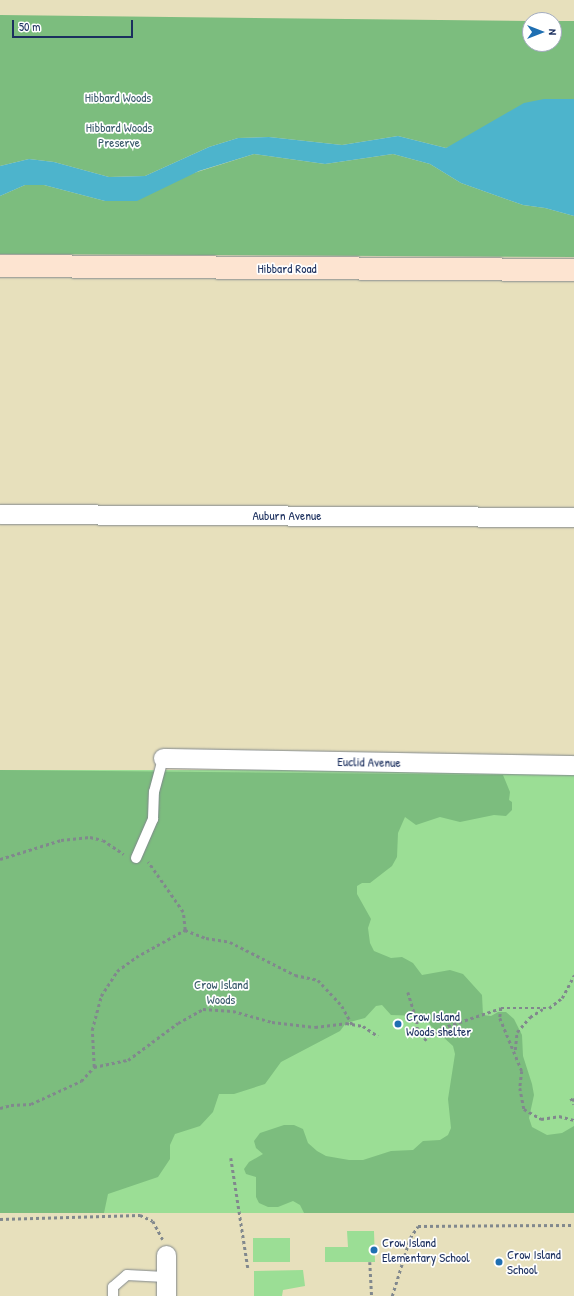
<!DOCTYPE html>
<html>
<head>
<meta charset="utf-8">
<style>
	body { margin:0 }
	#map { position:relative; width:574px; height:1296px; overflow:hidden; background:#e7e0bc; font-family:"Patrick Hand",sans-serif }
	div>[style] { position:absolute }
	.green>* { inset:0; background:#9bde95; transform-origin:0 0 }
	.forest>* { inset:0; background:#7cbd7e }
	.water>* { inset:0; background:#4db4cc }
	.path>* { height:2.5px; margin-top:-1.25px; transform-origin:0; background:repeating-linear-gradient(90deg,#81888d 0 3px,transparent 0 6px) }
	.roads { filter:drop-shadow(0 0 1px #81888d) drop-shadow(0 0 1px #81888d) }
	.lane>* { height:10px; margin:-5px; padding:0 5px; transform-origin:5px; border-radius:5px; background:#fff }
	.street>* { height:19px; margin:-9.5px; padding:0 9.5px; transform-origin:9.5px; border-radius:9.5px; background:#fff }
	.secondary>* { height:22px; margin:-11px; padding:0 11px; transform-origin:11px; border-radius:11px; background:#fde4d1 }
	.dots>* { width:11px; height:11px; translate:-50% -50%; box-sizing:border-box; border:2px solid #fff; border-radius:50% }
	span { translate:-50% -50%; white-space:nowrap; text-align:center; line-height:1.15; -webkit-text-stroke:3.5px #fff; paint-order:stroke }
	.park-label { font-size:13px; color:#3b5b6c }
	.street-label { font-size:13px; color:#1b2f5e }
	.poi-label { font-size:13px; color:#1b2f5e }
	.left { translate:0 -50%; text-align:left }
	.north { position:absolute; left:522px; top:12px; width:40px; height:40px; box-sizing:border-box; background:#fff; border:1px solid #a4acbf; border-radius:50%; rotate:90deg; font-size:11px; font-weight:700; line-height:16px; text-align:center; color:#1b2f5e }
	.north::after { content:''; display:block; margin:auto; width:14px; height:18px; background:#1f6fb2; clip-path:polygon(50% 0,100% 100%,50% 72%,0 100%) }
	.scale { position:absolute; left:12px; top:20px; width:121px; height:18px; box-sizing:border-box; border:2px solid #1b2f5e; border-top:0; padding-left:5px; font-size:12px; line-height:14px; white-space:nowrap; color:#1b2f5e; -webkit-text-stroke:3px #fff; paint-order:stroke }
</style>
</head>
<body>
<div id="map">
	<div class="green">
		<div style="left:0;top:770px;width:574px;height:443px"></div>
		<div style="clip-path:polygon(347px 1231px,374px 1231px,375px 1262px,325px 1262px,325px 1247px,348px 1247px)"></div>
		<div style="left:253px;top:1238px;width:37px;height:24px"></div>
		<div style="clip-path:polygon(303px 1270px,305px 1286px,283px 1290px,282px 1296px,254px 1296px,254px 1271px)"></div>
	</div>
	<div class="forest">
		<div style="clip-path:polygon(0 15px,530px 21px,530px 44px,554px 44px,554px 21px,574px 21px,574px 99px,446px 148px,398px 136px,342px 145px,269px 137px,238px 138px,209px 147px,145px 176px,109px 177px,54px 162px,29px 159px,0 166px)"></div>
		<div style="clip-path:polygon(254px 154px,325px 164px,393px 154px,430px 164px,461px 183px,523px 205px,545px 208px,574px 216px,574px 257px,0 254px,0 196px,25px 185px,44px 185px,105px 201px)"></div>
		<div style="clip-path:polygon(0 770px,503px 775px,510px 792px,509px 800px,512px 802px,512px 810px,506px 816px,494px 815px,460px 822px,440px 817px,416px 825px,405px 817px,398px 833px,397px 857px,392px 866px,370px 883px,362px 883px,357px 886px,357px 894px,371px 919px,368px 928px,370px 943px,374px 951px,391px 958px,402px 957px,413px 963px,422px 975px,450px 970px,463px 974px,482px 995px,483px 1015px,491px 1016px,498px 1012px,506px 1012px,514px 1019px,522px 1035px,523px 1056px,532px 1084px,534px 1095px,529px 1118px,532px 1127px,547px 1135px,562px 1133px,574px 1126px,574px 1213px,304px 1213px,300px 1205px,293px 1201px,278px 1207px,268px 1207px,259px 1203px,256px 1197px,256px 1177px,246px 1174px,244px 1169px,249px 1162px,263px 1154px,256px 1148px,254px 1141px,260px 1133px,284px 1125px,294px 1125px,303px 1129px,308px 1143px,317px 1151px,326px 1156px,349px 1160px,363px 1160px,391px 1151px,413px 1150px,423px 1141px,440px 1140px,448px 1135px,451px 1128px,448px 1099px,455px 1054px,453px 1046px,431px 1026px,424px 1016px,391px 1015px,382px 1005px,376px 1006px,365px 1018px,346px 1023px,340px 1031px,281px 1062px,265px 1084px,234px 1094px,219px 1094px,213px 1112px,200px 1126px,175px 1134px,170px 1145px,170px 1159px,158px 1177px,108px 1194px,104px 1213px,0 1213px)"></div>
	</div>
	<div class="water">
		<div style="clip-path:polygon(544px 99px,574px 99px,574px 216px,545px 208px,523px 205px,461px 183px,430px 164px,393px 154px,325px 164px,254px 154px,199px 171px,137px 201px,105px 201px,44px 185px,25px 185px,0 196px,0 166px,29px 159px,54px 162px,109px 177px,145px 176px,209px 147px,238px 138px,269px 137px,342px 145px,398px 136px,446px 148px,524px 103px)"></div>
	</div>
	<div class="path">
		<div style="left:0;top:859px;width:64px;rotate:-17.3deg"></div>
		<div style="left:61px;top:840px;width:29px;rotate:-6deg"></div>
		<div style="left:90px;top:837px;width:13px;rotate:13deg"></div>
		<div style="left:103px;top:840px;width:25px;rotate:34deg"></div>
		<div style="left:185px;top:930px;width:22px;rotate:21deg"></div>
		<div style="left:206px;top:938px;width:24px;rotate:9deg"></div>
		<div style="left:230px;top:942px;width:73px;rotate:26.9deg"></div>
		<div style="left:295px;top:975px;width:24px;rotate:12deg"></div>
		<div style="left:318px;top:980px;width:35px;rotate:47deg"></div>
		<div style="left:342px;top:1006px;width:21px;rotate:61deg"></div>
		<div style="left:408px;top:992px;width:30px;rotate:73deg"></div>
		<div style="left:417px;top:1021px;width:15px;rotate:86deg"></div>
		<div style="left:501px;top:1008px;width:10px;rotate:96deg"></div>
		<div style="left:500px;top:1018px;width:57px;rotate:67.5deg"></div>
		<div style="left:522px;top:1071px;width:17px;rotate:97deg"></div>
		<div style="left:520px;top:1088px;width:21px;rotate:79deg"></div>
		<div style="left:524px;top:1109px;width:20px;rotate:30deg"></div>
		<div style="left:541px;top:1119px;width:18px;rotate:-9deg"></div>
		<div style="left:559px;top:1116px;width:16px;rotate:15deg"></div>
		<div style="left:424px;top:1040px;width:22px;rotate:-34deg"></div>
		<div style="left:442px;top:1028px;width:62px;rotate:-18.7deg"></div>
		<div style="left:501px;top:1008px;width:48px"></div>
		<div style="left:549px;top:1008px;width:16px;rotate:-38deg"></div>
		<div style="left:562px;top:998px;width:26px;rotate:-62deg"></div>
		<div style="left:515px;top:1050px;width:18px;rotate:-84deg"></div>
		<div style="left:517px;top:1032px;width:20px;rotate:-49deg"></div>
		<div style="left:530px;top:1017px;width:15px;rotate:-32deg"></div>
		<div style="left:94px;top:1067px;width:35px;rotate:-12deg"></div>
		<div style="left:128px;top:1060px;width:62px;rotate:-36.5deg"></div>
		<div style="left:178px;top:1023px;width:29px;rotate:-29deg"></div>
		<div style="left:203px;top:1009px;width:30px;rotate:4deg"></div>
		<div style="left:233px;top:1011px;width:41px;rotate:15.8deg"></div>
		<div style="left:272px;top:1022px;width:43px;rotate:6.6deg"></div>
		<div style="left:315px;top:1027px;width:31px;rotate:-7deg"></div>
		<div style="left:346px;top:1023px;width:17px;rotate:10deg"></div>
		<div style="left:363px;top:1026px;width:18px;rotate:34deg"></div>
		<div style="left:574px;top:1101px;width:4px;rotate:-135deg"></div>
		<div style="left:571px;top:1098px;width:7px;rotate:63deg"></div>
		<div style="left:0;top:1108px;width:11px;rotate:-15deg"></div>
		<div style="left:11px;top:1105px;width:20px;rotate:-3deg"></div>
		<div style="left:31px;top:1104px;width:55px;rotate:-24.7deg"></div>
		<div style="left:81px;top:1081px;width:19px;rotate:-47deg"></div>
		<div style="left:94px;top:1067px;width:37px;rotate:-93deg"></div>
		<div style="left:92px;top:1030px;width:35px;rotate:-75deg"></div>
		<div style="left:101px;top:996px;width:30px;rotate:-57deg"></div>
		<div style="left:117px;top:971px;width:24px;rotate:-36deg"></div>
		<div style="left:136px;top:957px;width:56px;rotate:-28.9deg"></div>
		<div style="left:185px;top:930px;width:18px;rotate:-96deg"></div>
		<div style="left:183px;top:912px;width:61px;rotate:-125deg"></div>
		<div style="left:231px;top:1158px;width:111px;rotate:81.2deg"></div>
		<div style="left:0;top:1219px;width:140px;rotate:-1.6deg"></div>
		<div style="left:140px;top:1215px;width:14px;rotate:25deg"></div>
		<div style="left:153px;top:1221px;width:21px;rotate:62deg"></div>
		<div style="left:370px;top:1262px;width:34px;rotate:87deg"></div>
		<div style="left:392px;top:1296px;width:61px;rotate:-72.8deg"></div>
		<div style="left:410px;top:1238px;width:14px;rotate:-56deg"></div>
		<div style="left:418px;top:1226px;width:156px;rotate:-0.4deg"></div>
	</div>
	<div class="roads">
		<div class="lane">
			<div style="left:136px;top:858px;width:43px;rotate:-66.4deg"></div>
			<div style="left:153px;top:819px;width:27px;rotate:-88deg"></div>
			<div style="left:154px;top:792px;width:35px;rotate:-75deg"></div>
			<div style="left:113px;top:1296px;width:9px;rotate:-90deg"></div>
			<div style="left:113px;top:1287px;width:18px;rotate:-41deg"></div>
			<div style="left:127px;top:1275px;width:38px;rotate:3deg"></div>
		</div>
		<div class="street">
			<div style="left:0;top:514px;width:574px;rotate:0.3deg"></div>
			<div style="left:163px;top:758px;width:411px;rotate:1deg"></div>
			<div style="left:166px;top:1296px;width:41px;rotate:-90deg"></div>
		</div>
		<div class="secondary">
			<div style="left:0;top:266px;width:574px;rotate:0.4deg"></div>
		</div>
	</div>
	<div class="dots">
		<div style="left:398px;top:1024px;background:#1f6fb2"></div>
		<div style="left:374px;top:1250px;background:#1f6fb2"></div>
		<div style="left:499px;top:1262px;background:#1f6fb2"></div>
	</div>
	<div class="park-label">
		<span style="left:118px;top:97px">Hibbard Woods</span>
		<span style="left:119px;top:135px">Hibbard Woods<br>Preserve</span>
		<span style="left:221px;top:992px">Crow Island<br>Woods</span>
	</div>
	<div class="street-label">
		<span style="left:287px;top:268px">Hibbard Road</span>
		<span style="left:287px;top:515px">Auburn Avenue</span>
		<span style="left:369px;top:762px;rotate:1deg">Euclid Avenue</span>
	</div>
	<div class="poi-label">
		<span class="left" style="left:406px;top:1024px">Crow Island<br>Woods shelter</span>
		<span class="left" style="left:382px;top:1250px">Crow Island<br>Elementary School</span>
		<span class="left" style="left:507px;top:1262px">Crow Island<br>School</span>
	</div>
	<div class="north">N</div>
	<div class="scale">50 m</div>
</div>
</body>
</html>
